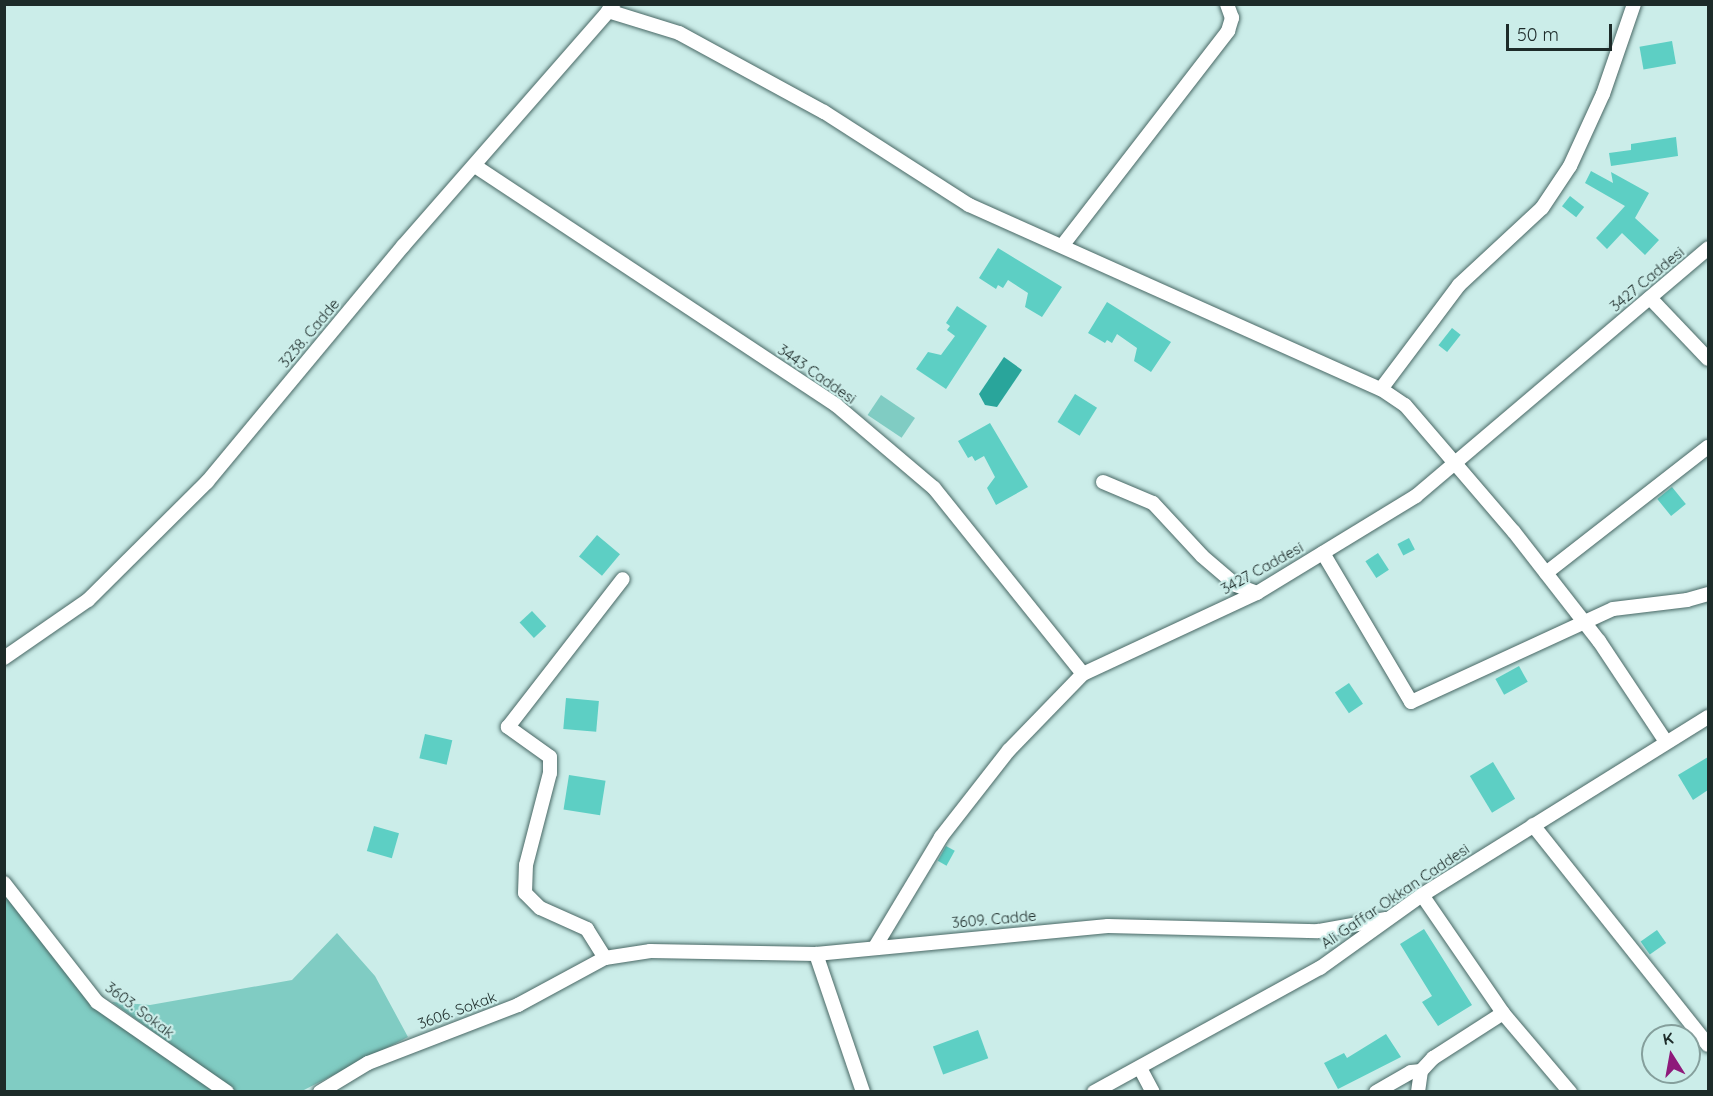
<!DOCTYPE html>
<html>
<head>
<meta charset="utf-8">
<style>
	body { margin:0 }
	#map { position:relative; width:1713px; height:1096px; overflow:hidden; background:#cbede9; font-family:Quicksand,sans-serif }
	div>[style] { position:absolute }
	.green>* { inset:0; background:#80ccc3; transform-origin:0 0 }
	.water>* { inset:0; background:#29a59b }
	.building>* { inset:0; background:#5dcfc4; transform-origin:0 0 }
	.roads { filter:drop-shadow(0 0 2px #496865) drop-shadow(0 0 2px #496865) }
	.minor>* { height:14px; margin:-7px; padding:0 7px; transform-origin:7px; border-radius:7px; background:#fff }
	span { translate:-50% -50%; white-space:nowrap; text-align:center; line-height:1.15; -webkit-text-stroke:4.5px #cbede9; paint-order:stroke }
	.street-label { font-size:15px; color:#1d2b29 }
	.frame { position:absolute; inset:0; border:6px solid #1d2b29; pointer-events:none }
	.north { position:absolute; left:1641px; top:1024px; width:60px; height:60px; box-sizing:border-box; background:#cbede9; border:2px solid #859f9c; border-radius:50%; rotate:349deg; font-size:16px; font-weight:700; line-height:24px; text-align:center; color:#1d2b29 }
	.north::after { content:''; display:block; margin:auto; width:21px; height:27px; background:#8e1a7b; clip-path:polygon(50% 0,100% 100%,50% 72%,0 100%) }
	.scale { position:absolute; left:1506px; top:24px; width:106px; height:27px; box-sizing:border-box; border:3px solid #1d2b29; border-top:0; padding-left:8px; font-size:18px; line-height:21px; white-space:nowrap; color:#1d2b29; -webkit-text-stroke:4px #cbede9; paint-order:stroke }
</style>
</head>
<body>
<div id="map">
	<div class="green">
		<div style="left:881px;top:395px;width:41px;height:24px;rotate:34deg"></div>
		<div style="clip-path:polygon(4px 893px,93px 1006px,216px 1091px,5px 1091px)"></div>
		<div style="clip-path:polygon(337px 933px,375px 976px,408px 1037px,302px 1091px,236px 1091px,112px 1002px,150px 1005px,292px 980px)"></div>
	</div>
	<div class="water">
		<div style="clip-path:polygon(1004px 357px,1022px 370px,997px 407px,985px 405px,979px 394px)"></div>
	</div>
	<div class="building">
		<div style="left:1672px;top:41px;width:23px;height:33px;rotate:80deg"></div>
		<div style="clip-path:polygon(1676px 137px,1678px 156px,1611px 166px,1609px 153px,1631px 150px,1631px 144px)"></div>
		<div style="clip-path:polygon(1591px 171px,1613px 183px,1611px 172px,1649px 193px,1635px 218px,1659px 240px,1645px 255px,1622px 233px,1607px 249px,1596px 238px,1625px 206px,1585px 183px)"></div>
		<div style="left:1570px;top:196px;width:18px;height:13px;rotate:38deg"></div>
		<div style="clip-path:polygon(998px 248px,1062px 287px,1042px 317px,1025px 307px,1028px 293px,1008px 280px,1003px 288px,998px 285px,996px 289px,979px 278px)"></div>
		<div style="clip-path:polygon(1107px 302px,1171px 342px,1151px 372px,1134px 361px,1137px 348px,1117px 334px,1112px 343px,1107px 340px,1105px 343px,1088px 333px)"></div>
		<div style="clip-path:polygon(957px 306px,987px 326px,946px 389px,916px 369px,928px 352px,941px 355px,955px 336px,947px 330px,950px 326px,946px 323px)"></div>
		<div style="left:1452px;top:328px;width:11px;height:22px;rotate:38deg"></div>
		<div style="left:1075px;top:394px;width:26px;height:33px;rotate:32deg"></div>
		<div style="clip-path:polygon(990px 423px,1028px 487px,996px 505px,987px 488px,995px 477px,984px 456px,975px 461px,972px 456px,968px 458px,958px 441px)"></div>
		<div style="left:1672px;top:487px;width:22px;height:19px;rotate:51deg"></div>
		<div style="left:597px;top:535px;width:30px;height:28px;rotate:40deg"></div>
		<div style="left:1409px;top:538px;width:13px;height:13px;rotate:63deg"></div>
		<div style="left:1378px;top:553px;width:20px;height:15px;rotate:57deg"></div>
		<div style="left:532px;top:611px;width:21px;height:17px;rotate:47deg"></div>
		<div style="left:1519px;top:666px;width:18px;height:27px;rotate:61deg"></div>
		<div style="left:1349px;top:683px;width:25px;height:17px;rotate:56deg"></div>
		<div style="left:566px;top:698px;width:33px;height:31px;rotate:5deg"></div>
		<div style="left:425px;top:734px;width:28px;height:25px;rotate:13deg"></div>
		<div style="clip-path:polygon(1708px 757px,1708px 790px,1693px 800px,1678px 775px)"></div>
		<div style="left:1493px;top:762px;width:43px;height:27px;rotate:59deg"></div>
		<div style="left:569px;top:775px;width:37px;height:35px;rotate:9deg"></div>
		<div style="left:374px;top:826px;width:26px;height:26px;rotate:16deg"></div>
		<div style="left:946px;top:846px;width:10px;height:17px;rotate:29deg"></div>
		<div style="clip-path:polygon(1424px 929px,1472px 1005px,1438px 1026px,1422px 1002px,1432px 996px,1400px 944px)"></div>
		<div style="left:1657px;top:930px;width:16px;height:20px;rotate:55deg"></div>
		<div style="left:978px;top:1030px;width:30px;height:48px;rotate:70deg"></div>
		<div style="clip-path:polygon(1386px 1034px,1401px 1057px,1338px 1089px,1324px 1063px,1344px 1053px,1347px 1058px)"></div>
	</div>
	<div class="roads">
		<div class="minor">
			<div style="left:608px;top:11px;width:74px;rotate:17.2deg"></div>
			<div style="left:679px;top:33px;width:165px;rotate:28.6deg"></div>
			<div style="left:824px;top:112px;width:172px;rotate:32.7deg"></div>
			<div style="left:969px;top:205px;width:451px;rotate:24.1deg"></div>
			<div style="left:1381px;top:389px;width:29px;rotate:34deg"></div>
			<div style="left:1405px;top:405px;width:167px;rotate:49.4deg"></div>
			<div style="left:1514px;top:532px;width:138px;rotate:52.1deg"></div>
			<div style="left:1599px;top:641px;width:121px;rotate:56.4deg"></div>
			<div style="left:475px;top:166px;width:433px;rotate:33.5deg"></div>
			<div style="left:836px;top:405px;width:128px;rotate:40.3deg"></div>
			<div style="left:934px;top:488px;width:238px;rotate:51.3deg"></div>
			<div style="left:1062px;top:246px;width:272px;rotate:-52.3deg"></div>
			<div style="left:1228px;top:31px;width:14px;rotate:-73deg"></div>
			<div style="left:1232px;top:18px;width:15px;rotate:-110deg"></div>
			<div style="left:1650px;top:298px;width:84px;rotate:46.4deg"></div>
			<div style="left:1381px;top:389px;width:130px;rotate:-53.1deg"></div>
			<div style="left:1459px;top:285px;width:113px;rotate:-42.9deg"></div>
			<div style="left:1542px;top:208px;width:50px;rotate:-56.3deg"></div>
			<div style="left:1570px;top:166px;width:79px;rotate:-65.4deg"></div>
			<div style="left:1603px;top:94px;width:95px;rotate:-71deg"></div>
			<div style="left:1103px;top:482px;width:54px;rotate:22.8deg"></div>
			<div style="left:1153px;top:503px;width:72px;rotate:47.2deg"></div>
			<div style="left:1202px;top:556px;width:45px;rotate:40.5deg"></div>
			<div style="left:1236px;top:585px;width:22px;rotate:21deg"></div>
			<div style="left:1323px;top:553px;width:173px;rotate:59.4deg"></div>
			<div style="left:1411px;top:702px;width:222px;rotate:-24.7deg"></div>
			<div style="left:1613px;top:609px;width:75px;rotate:-6.9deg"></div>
			<div style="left:1687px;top:600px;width:22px;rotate:-16deg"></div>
			<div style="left:1546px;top:573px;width:205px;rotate:-37.9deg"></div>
			<div style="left:4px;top:658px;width:102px;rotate:-34.6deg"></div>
			<div style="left:88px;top:600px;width:168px;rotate:-44.8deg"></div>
			<div style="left:207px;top:482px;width:307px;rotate:-50.3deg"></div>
			<div style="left:403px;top:246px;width:319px;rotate:-48.8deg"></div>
			<div style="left:1533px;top:825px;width:281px;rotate:51.5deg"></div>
			<div style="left:4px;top:883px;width:151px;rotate:52deg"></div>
			<div style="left:97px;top:1002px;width:158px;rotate:34.7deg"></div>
			<div style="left:1422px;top:895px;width:143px;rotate:55.5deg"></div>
			<div style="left:1503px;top:1013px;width:104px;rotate:49.7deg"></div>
			<div style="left:875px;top:947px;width:128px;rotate:-59deg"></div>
			<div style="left:941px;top:837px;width:110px;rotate:-52deg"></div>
			<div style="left:1009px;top:750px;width:106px;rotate:-45.8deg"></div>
			<div style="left:1083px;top:674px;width:192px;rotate:-25deg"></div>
			<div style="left:1257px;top:593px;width:186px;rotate:-31.4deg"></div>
			<div style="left:1416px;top:496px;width:383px;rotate:-40.3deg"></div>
			<div style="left:816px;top:954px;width:146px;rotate:71.2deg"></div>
			<div style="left:605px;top:958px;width:34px;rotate:-122deg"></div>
			<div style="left:587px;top:929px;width:51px;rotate:-155.9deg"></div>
			<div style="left:540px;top:908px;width:21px;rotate:-135deg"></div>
			<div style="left:525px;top:893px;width:28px;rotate:-88deg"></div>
			<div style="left:526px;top:865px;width:95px;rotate:-75.4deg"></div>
			<div style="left:550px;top:773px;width:16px;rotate:-90deg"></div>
			<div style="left:550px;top:757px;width:52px;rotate:-144.5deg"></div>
			<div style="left:508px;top:727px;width:187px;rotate:-52.2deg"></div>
			<div style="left:1140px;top:1068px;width:27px;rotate:62deg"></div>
			<div style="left:320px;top:1092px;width:56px;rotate:-31.1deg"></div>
			<div style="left:368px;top:1063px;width:161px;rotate:-21.1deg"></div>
			<div style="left:518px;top:1005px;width:99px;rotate:-28.4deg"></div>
			<div style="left:605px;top:958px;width:46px;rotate:-8.8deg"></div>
			<div style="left:650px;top:951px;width:166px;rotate:1deg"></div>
			<div style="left:816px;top:954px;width:293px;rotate:-5.5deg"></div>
			<div style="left:1108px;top:926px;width:210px;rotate:1.4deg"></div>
			<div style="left:1318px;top:931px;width:69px;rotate:-10deg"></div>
			<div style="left:1094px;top:1092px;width:258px;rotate:-28.8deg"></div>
			<div style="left:1320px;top:968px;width:125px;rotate:-35.6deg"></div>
			<div style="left:1422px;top:895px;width:337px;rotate:-31.9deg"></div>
			<div style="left:1376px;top:1092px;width:40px;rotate:-29.7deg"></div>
			<div style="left:1411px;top:1072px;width:10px;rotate:-6deg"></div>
			<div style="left:1418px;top:1092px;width:21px;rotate:-82deg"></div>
			<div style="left:1421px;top:1071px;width:18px;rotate:-47deg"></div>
			<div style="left:1433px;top:1058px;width:83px;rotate:-32.7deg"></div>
		</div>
	</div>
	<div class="street-label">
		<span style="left:1647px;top:279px;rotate:-40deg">3427 Caddesi</span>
		<span style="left:309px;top:333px;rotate:-50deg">3238. Cadde</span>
		<span style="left:817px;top:374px;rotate:35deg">3443 Caddesi</span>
		<span style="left:1262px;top:568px;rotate:-29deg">3427 Caddesi</span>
		<span style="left:1395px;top:896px;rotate:-34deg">Ali Gaffar Okkan Caddesi</span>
		<span style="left:994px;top:919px;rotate:-5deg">3609. Cadde</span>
		<span style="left:140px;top:1010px;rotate:37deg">3603. Sokak</span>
		<span style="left:457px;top:1010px;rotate:-20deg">3606. Sokak</span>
	</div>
	<div class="frame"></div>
	<div class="north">K</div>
	<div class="scale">50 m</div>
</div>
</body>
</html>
